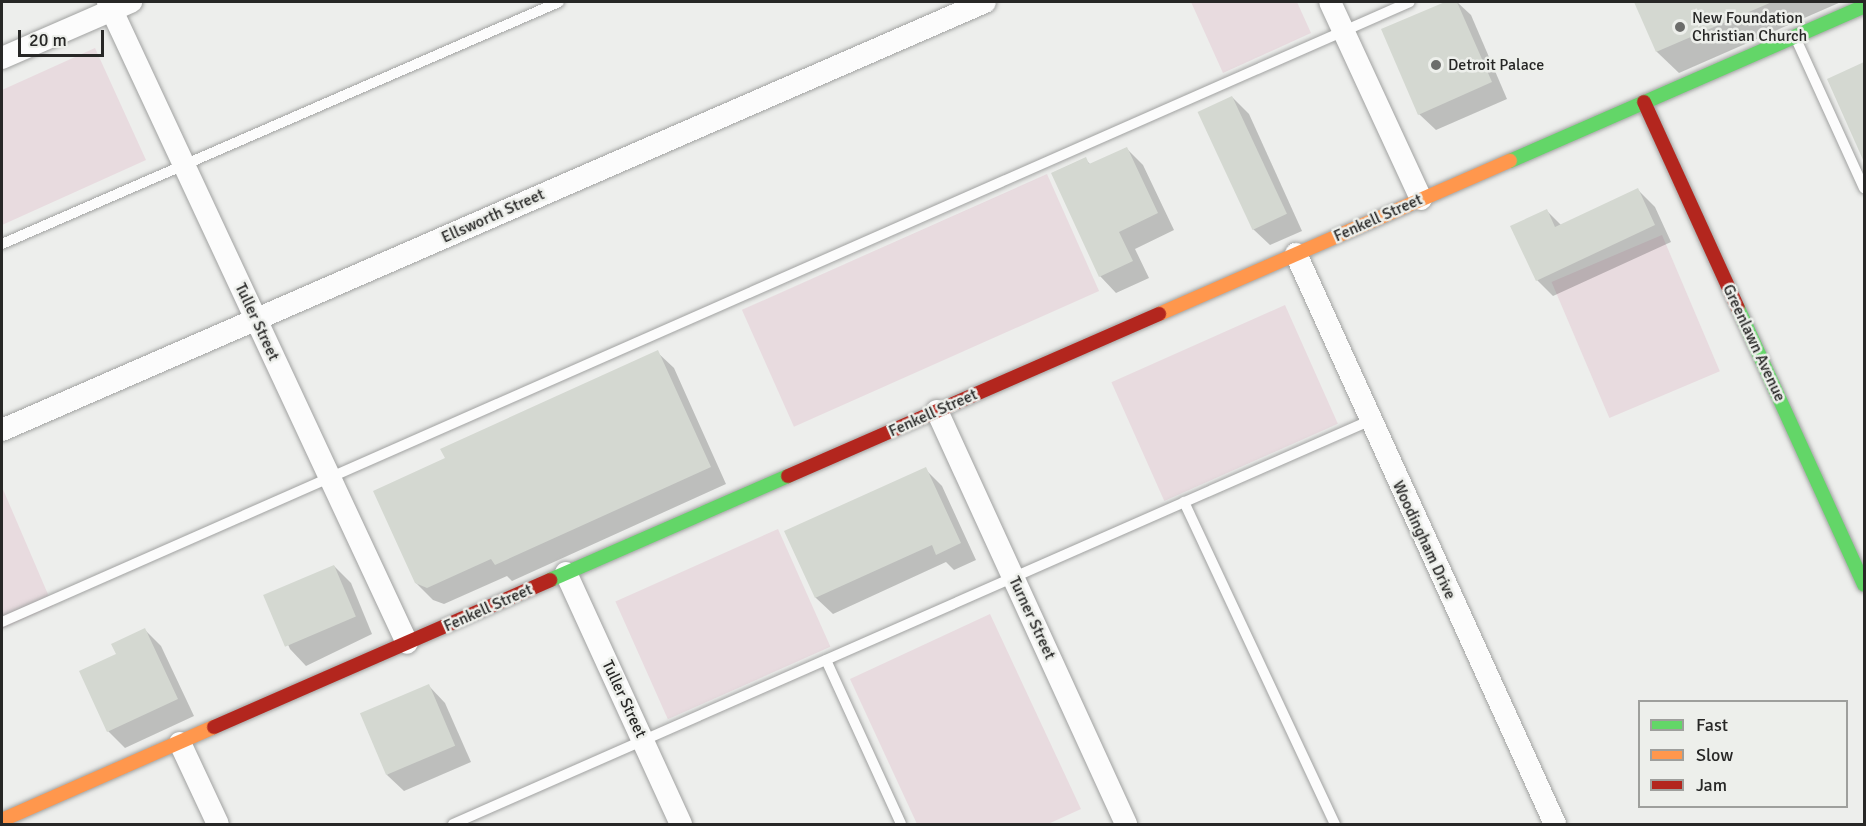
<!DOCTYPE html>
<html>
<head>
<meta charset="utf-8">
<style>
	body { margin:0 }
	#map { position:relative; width:1866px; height:826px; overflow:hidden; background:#edeeec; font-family:Signika,sans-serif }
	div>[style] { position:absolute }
	.green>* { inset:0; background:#e8dbdf; transform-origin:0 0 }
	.shadow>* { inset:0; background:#0003 }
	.building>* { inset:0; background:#d4d8d1; transform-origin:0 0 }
	.roads { filter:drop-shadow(0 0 2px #a1a2a1) drop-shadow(0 0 2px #a1a2a1) }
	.lane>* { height:10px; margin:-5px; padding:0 5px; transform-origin:5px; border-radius:5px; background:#fcfcfc }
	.street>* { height:22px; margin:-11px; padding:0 11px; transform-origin:11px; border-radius:11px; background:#fcfcfc }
	.fast>* { height:14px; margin:-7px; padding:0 7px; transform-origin:7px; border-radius:7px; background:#63d668 }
	.slow>* { height:14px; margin:-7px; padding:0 7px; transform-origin:7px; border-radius:7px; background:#ff974d }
	.jam>* { height:14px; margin:-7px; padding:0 7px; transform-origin:7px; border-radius:7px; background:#b3261e }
	.dots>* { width:16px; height:16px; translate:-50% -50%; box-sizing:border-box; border:3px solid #edefeb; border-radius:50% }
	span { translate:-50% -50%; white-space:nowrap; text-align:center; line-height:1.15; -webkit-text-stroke:5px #edefeb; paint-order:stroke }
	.poi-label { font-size:16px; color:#272726 }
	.left { translate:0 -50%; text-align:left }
	.street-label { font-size:16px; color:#272726 }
	.frame { position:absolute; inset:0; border:3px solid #272726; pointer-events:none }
	.legend { position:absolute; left:1638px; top:700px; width:210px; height:108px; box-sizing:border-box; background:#edefeb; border:2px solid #9e9f9c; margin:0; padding:8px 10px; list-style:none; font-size:18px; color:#272726 }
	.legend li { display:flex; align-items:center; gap:12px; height:30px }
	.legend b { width:30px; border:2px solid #9e9f9c }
	.scale { position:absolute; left:18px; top:30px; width:86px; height:27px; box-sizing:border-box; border:3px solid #272726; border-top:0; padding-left:8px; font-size:18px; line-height:21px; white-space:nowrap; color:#272726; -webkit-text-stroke:4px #edefeb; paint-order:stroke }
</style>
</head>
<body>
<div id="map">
	<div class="green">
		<div style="clip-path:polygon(1191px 2px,1297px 2px,1311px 33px,1223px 73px)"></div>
		<div style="clip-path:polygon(95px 48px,146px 160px,2px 225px,2px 90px)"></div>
		<div style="left:1047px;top:174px;width:128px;height:334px;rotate:66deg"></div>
		<div style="left:1662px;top:235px;width:148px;height:120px;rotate:67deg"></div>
		<div style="left:1285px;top:305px;width:130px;height:190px;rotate:66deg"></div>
		<div style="clip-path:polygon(2px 487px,53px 606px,2px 629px)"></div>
		<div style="left:778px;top:529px;width:129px;height:178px;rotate:66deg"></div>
		<div style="clip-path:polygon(990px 614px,1081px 809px,1048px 824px,917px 824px,850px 679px)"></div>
	</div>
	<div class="shadow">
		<div style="clip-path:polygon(1448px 2px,1457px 2px,1471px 15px,1507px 99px,1436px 130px,1419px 114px,1383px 30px)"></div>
		<div style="clip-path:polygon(1636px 2px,1841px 2px,1679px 73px,1657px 52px)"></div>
		<div style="clip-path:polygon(1864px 64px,1864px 158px,1829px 80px)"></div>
		<div style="clip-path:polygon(1232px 97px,1249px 114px,1302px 231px,1270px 245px,1253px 229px)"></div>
		<div style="clip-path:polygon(1126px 148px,1143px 165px,1174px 230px,1135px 249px,1149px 278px,1116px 293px,1100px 276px,1085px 159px,1091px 165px)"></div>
		<div style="clip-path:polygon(1638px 190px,1655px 207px,1671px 242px,1553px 296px,1537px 280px,1546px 210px,1562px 226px)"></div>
		<div style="clip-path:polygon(657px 352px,674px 368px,726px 484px,512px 581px,507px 576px,444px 604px,433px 600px,416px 583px,447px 459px)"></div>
		<div style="clip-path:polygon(925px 469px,942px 486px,976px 560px,954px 570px,946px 562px,833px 614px,816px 598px,786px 532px)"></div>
		<div style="clip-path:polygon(334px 566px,351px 583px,372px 634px,306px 666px,290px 649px,266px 597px)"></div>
		<div style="clip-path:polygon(145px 630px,161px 646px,194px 716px,125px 748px,108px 731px,118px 655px)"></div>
		<div style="clip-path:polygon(429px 686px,445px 703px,471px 762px,404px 791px,387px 775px)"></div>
	</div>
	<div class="building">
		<div style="clip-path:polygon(1445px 2px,1457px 2px,1492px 82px,1418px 115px,1381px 29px)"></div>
		<div style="clip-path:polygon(1634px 2px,1772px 2px,1656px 52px)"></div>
		<div style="clip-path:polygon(1864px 62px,1864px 162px,1827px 79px)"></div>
		<div style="left:1232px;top:96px;width:130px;height:38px;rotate:65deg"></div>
		<div style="clip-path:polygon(1127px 147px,1158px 213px,1119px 232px,1133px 261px,1099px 277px,1051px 173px,1086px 157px,1089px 164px)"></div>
		<div style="clip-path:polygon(1638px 188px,1655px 225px,1536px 281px,1510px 226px,1547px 209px,1555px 227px)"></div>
		<div style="clip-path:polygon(658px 350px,711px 467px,495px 565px,491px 559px,427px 588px,415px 583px,373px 491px,445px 458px,440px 449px)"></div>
		<div style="clip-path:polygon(926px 467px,961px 543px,936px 555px,932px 545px,815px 598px,784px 531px)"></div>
		<div style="left:334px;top:565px;width:56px;height:77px;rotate:67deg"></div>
		<div style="clip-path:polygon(145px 628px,178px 699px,107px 732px,79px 671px,116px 654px,111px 644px)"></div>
		<div style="left:429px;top:684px;width:67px;height:75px;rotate:67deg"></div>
	</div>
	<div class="roads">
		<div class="lane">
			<div style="left:1796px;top:39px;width:164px;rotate:65.5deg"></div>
			<div style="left:2px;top:244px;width:607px;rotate:-23.48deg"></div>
			<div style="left:1184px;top:502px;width:356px;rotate:64.9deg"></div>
			<div style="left:2px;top:622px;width:1538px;rotate:-23.77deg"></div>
			<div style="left:826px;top:660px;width:180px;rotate:65.4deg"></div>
			<div style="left:453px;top:824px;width:1001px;rotate:-23.75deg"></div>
		</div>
		<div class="street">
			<div style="left:108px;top:2px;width:707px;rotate:64.99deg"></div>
			<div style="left:1330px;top:2px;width:217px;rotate:65.2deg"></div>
			<div style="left:2px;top:58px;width:141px;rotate:-23.5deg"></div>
			<div style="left:1296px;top:254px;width:626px;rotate:65.56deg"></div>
			<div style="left:937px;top:411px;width:454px;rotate:65.4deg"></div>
			<div style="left:2px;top:430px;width:1072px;rotate:-23.53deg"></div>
			<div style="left:566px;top:573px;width:276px;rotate:65.4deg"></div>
			<div style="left:180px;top:743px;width:89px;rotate:64.9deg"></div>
		</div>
		<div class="fast">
			<div style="left:1510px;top:161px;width:386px;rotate:-23.6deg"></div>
			<div style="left:1738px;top:308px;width:304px;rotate:65.5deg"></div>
			<div style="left:550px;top:580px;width:260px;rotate:-23.6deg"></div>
		</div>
		<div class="slow">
			<div style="left:1159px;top:314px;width:383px;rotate:-23.6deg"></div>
			<div style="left:2px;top:820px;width:232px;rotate:-23.7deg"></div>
		</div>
		<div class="jam">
			<div style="left:1644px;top:102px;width:226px;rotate:65.5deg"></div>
			<div style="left:788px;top:476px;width:405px;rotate:-23.6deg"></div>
			<div style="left:214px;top:727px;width:367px;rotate:-23.6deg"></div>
		</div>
	</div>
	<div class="dots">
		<div style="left:1680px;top:27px;background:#6c6d6b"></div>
		<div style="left:1436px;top:65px;background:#6c6d6b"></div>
	</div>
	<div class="poi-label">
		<span class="left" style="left:1692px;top:27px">New Foundation<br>Christian Church</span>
		<span class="left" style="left:1448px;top:65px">Detroit Palace</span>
	</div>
	<div class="street-label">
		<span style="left:493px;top:216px;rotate:-24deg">Ellsworth Street</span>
		<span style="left:1378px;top:218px;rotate:-24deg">Fenkell Street</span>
		<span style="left:257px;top:322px;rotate:65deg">Tuller Street</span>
		<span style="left:1754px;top:343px;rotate:65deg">Greenlawn Avenue</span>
		<span style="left:933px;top:413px;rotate:-24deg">Fenkell Street</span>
		<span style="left:1424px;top:540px;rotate:65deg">Woodingham Drive</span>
		<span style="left:488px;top:608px;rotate:-24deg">Fenkell Street</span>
		<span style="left:1032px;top:618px;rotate:65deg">Turner Street</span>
		<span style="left:624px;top:699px;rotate:65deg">Tuller Street</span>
	</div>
	<div class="frame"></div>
	<ul class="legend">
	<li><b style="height:8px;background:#63d668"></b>Fast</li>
	<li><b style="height:8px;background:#ff974d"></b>Slow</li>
	<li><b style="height:8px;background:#b3261e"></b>Jam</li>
	</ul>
	<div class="scale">20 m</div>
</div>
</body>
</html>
